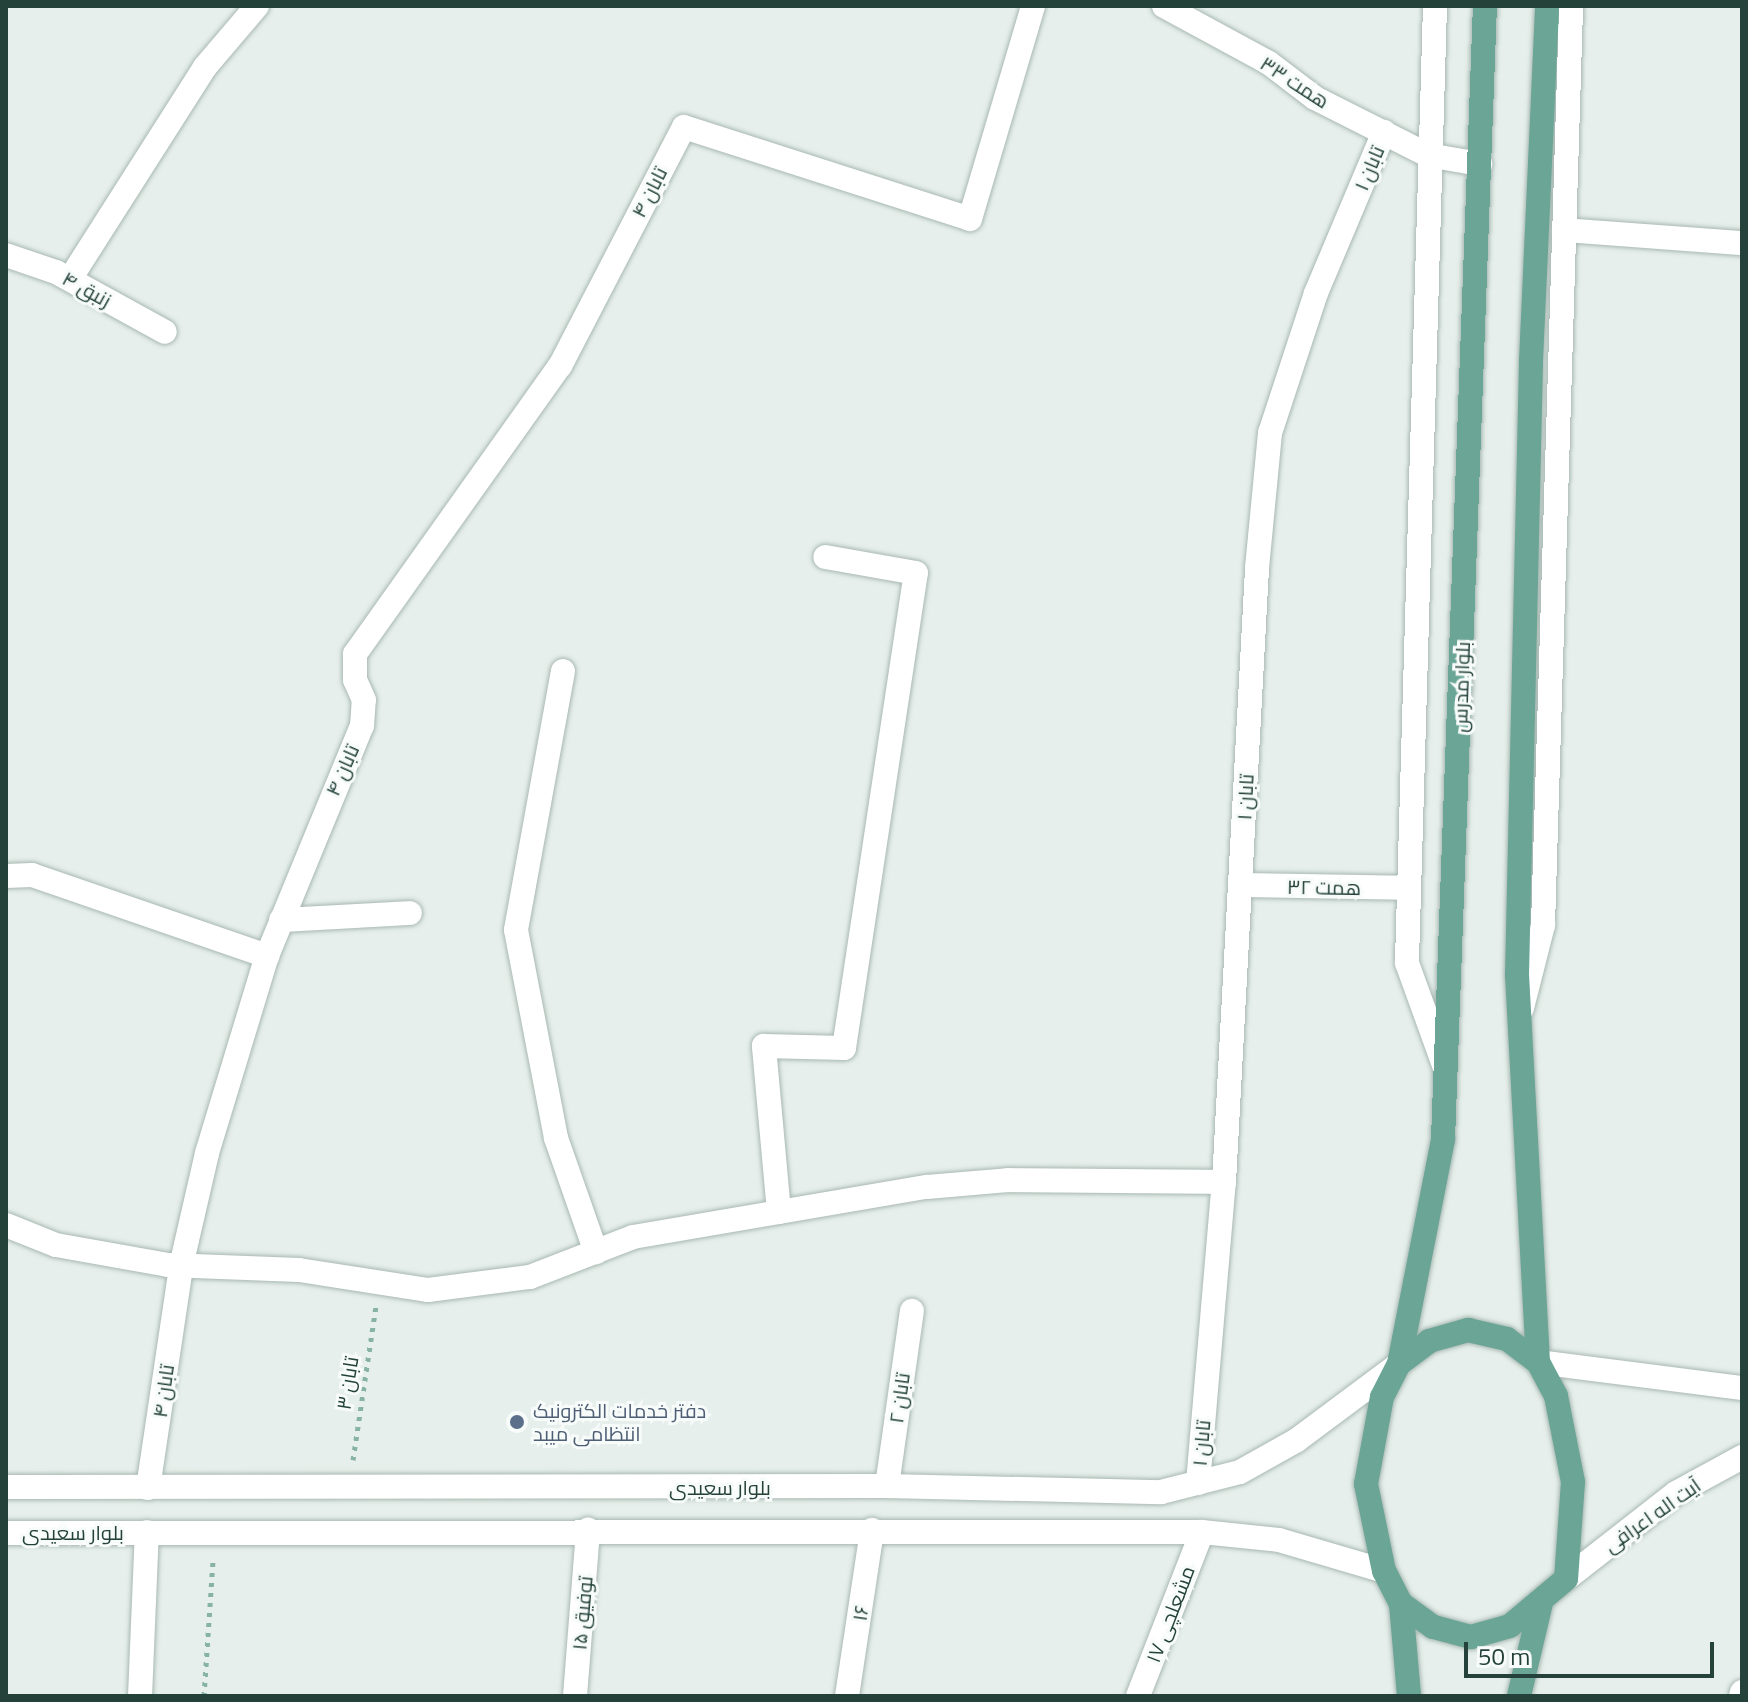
<!DOCTYPE html>
<html>
<head>
<meta charset="utf-8">
<style>
	body { margin:0 }
	#map { position:relative; width:1748px; height:1702px; overflow:hidden; background:#e6efeb; font-family:"Titillium Web",Cairo,sans-serif }
	div>[style] { position:absolute }
	.path>* { height:5px; margin-top:-2.5px; transform-origin:0; background:repeating-linear-gradient(90deg,#86b3a5 0 4px,transparent 0 10px) }
	.roads { filter:drop-shadow(0 0 2px #a8b8b2) drop-shadow(0 0 2px #a8b8b2) }
	.minor>* { height:24px; margin:-12px; padding:0 12px; transform-origin:12px; border-radius:12px; background:#fff }
	.tertiary>* { height:24px; margin:-12px; padding:0 12px; transform-origin:12px; border-radius:12px; background:#fff }
	.secondary>* { height:24px; margin:-12px; padding:0 12px; transform-origin:12px; border-radius:12px; background:#fff }
	.primary>* { height:24px; margin:-12px; padding:0 12px; transform-origin:12px; border-radius:12px; background:#6aa596 }
	.dots>* { width:22px; height:22px; translate:-50% -50%; box-sizing:border-box; border:4px solid #f7fbf9; border-radius:50% }
	span { translate:-50% -50%; white-space:nowrap; text-align:center; line-height:1.15; -webkit-text-stroke:6px #f7fbf9; paint-order:stroke }
	.street-label { font-size:20px; color:#24423a }
	.service-label { font-size:20px; color:#4e5e75 }
	.left { translate:0 -50%; text-align:left }
	.frame { position:absolute; inset:0; border:8px solid #24423a; pointer-events:none }
	.scale { position:absolute; left:1464px; top:1642px; width:250px; height:36px; box-sizing:border-box; border:4px solid #24423a; border-top:0; padding-left:10px; font-size:24px; line-height:28px; white-space:nowrap; color:#24423a; -webkit-text-stroke:6px #f7fbf9; paint-order:stroke }
</style>
</head>
<body>
<div id="map">
	<div class="path">
		<div style="left:353px;top:1460px;width:155px;rotate:-81.5deg"></div>
		<div style="left:204px;top:1696px;width:136px;rotate:-86.2deg"></div>
	</div>
	<div class="roads">
		<div class="minor">
			<div style="left:1164px;top:6px;width:119px;rotate:28.5deg"></div>
			<div style="left:1269px;top:63px;width:58px;rotate:37.3deg"></div>
			<div style="left:1315px;top:98px;width:127px;rotate:26.8deg"></div>
			<div style="left:1564px;top:230px;width:178px;rotate:4.2deg"></div>
			<div style="left:6px;top:255px;width:53px;rotate:18.8deg"></div>
			<div style="left:56px;top:272px;width:124px;rotate:28.8deg"></div>
			<div style="left:70px;top:279px;width:251px;rotate:-57.5deg"></div>
			<div style="left:205px;top:67px;width:80px;rotate:-49.6deg"></div>
			<div style="left:563px;top:671px;width:263px;rotate:100.3deg"></div>
			<div style="left:516px;top:930px;width:212px;rotate:79.1deg"></div>
			<div style="left:556px;top:1138px;width:121px;rotate:70.7deg"></div>
			<div style="left:6px;top:876px;width:26px;rotate:-2deg"></div>
			<div style="left:32px;top:875px;width:249px;rotate:19deg"></div>
			<div style="left:1241px;top:885px;width:166px;rotate:1deg"></div>
			<div style="left:281px;top:920px;width:129px;rotate:-3.1deg"></div>
			<div style="left:779px;top:1212px;width:167px;rotate:-95.2deg"></div>
			<div style="left:764px;top:1046px;width:80px;rotate:1.4deg"></div>
			<div style="left:844px;top:1048px;width:480px;rotate:-81.4deg"></div>
			<div style="left:916px;top:573px;width:92px;rotate:-170deg"></div>
			<div style="left:6px;top:1225px;width:54px;rotate:21.8deg"></div>
			<div style="left:56px;top:1245px;width:114px;rotate:10.1deg"></div>
			<div style="left:168px;top:1265px;width:131px;rotate:2.2deg"></div>
			<div style="left:299px;top:1270px;width:131px;rotate:8.8deg"></div>
			<div style="left:428px;top:1290px;width:103px;rotate:-7.3deg"></div>
			<div style="left:530px;top:1277px;width:110px;rotate:-21.2deg"></div>
			<div style="left:633px;top:1237px;width:298px;rotate:-9.7deg"></div>
			<div style="left:927px;top:1187px;width:81px;rotate:-4.9deg"></div>
			<div style="left:1008px;top:1180px;width:216px;rotate:0.5deg"></div>
			<div style="left:1198px;top:1483px;width:302px;rotate:-85.1deg"></div>
			<div style="left:1224px;top:1182px;width:615px;rotate:-86.92deg"></div>
			<div style="left:1257px;top:568px;width:136px;rotate:-84.5deg"></div>
			<div style="left:1270px;top:433px;width:147px;rotate:-71.8deg"></div>
			<div style="left:1316px;top:293px;width:175px;rotate:-67.1deg"></div>
			<div style="left:887px;top:1486px;width:177px;rotate:-81.9deg"></div>
			<div style="left:148px;top:1488px;width:224px;rotate:-81.5deg"></div>
			<div style="left:181px;top:1266px;width:116px;rotate:-77deg"></div>
			<div style="left:207px;top:1153px;width:206px;rotate:-73.1deg"></div>
			<div style="left:267px;top:956px;width:249px;rotate:-67.6deg"></div>
			<div style="left:362px;top:726px;width:26px;rotate:-86deg"></div>
			<div style="left:364px;top:700px;width:22px;rotate:-114deg"></div>
			<div style="left:355px;top:680px;width:26px;rotate:-90deg"></div>
			<div style="left:355px;top:654px;width:354px;rotate:-54.6deg"></div>
			<div style="left:560px;top:366px;width:269px;rotate:-62.6deg"></div>
			<div style="left:684px;top:127px;width:300px;rotate:17.8deg"></div>
			<div style="left:970px;top:219px;width:222px;rotate:-73.5deg"></div>
			<div style="left:140px;top:1696px;width:164px;rotate:-87.6deg"></div>
			<div style="left:575px;top:1696px;width:167px;rotate:-85.5deg"></div>
			<div style="left:847px;top:1696px;width:168px;rotate:-81.4deg"></div>
			<div style="left:1138px;top:1696px;width:176px;rotate:-68.7deg"></div>
			<div style="left:1741px;top:1696px;width:4px;rotate:-76deg"></div>
		</div>
		<div class="tertiary">
			<div style="left:1435px;top:6px;width:957px;rotate:91.68deg"></div>
			<div style="left:1407px;top:963px;width:112px;rotate:70.1deg"></div>
			<div style="left:1428px;top:155px;width:53px;rotate:9.8deg"></div>
			<div style="left:1522px;top:1008px;width:86px;rotate:-75.8deg"></div>
			<div style="left:1543px;top:925px;width:919px;rotate:-88.25deg"></div>
		</div>
		<div class="secondary">
			<div style="left:1538px;top:1362px;width:206px;rotate:7.3deg"></div>
			<div style="left:6px;top:1487px;width:881px;rotate:-0.07deg"></div>
			<div style="left:887px;top:1486px;width:274px;rotate:1.3deg"></div>
			<div style="left:1161px;top:1492px;width:81px;rotate:-14.2deg"></div>
			<div style="left:1240px;top:1472px;width:65px;rotate:-29.3deg"></div>
			<div style="left:1297px;top:1440px;width:127px;rotate:-36.7deg"></div>
			<div style="left:6px;top:1533px;width:1196px;rotate:-0.05deg"></div>
			<div style="left:1202px;top:1532px;width:77px;rotate:5.9deg"></div>
			<div style="left:1279px;top:1540px;width:109px;rotate:16.4deg"></div>
			<div style="left:1566px;top:1579px;width:140px;rotate:-38deg"></div>
			<div style="left:1676px;top:1493px;width:75px;rotate:-28.6deg"></div>
		</div>
		<div class="primary">
			<div style="left:1468px;top:1330px;width:40px;rotate:13deg"></div>
			<div style="left:1507px;top:1339px;width:39px;rotate:37deg"></div>
			<div style="left:1538px;top:1362px;width:38px;rotate:62deg"></div>
			<div style="left:1556px;top:1396px;width:88px;rotate:78.8deg"></div>
			<div style="left:1573px;top:1482px;width:97px;rotate:94.1deg"></div>
			<div style="left:1566px;top:1579px;width:73px;rotate:140deg"></div>
			<div style="left:1510px;top:1626px;width:41px;rotate:164.2deg"></div>
			<div style="left:1471px;top:1637px;width:39px;rotate:-165deg"></div>
			<div style="left:1433px;top:1627px;width:39px;rotate:-144deg"></div>
			<div style="left:1401px;top:1604px;width:37px;rotate:-117deg"></div>
			<div style="left:1384px;top:1571px;width:89px;rotate:-101.7deg"></div>
			<div style="left:1366px;top:1484px;width:88px;rotate:-79.6deg"></div>
			<div style="left:1382px;top:1397px;width:37px;rotate:-63deg"></div>
			<div style="left:1399px;top:1364px;width:38px;rotate:-37deg"></div>
			<div style="left:1429px;top:1341px;width:41px;rotate:-15.8deg"></div>
			<div style="left:1538px;top:1362px;width:388px;rotate:-93.1deg"></div>
			<div style="left:1517px;top:975px;width:614px;rotate:-88.69deg"></div>
			<div style="left:1531px;top:361px;width:355px;rotate:-87.4deg"></div>
			<div style="left:1399px;top:1364px;width:229px;rotate:-78.9deg"></div>
			<div style="left:1443px;top:1139px;width:1134px;rotate:-87.88deg"></div>
			<div style="left:1401px;top:1604px;width:92px;rotate:85deg"></div>
			<div style="left:1519px;top:1696px;width:96px;rotate:-76.7deg"></div>
		</div>
	</div>
	<div class="dots">
		<div style="left:517px;top:1422px;background:#5c6f8a"></div>
	</div>
	<div class="street-label">
		<span style="left:1295px;top:82px;rotate:33deg">همت ۳۳</span>
		<span style="left:1369px;top:168px;rotate:-67deg">تابان ۱</span>
		<span style="left:649px;top:192px;rotate:-63deg">تابان ۴</span>
		<span style="left:87px;top:289px;rotate:29deg">زنبق ۴</span>
		<span style="left:1461px;top:687px;rotate:-88deg">بلوار مدرس</span>
		<span style="left:342px;top:770px;rotate:-66deg">تابان ۴</span>
		<span style="left:1245px;top:797px;rotate:-87deg">تابان ۱</span>
		<span style="left:1324px;top:887px;rotate:1deg">همت ۳۲</span>
		<span style="left:347px;top:1383px;rotate:-81deg">تابان ۳</span>
		<span style="left:163px;top:1391px;rotate:-82deg">تابان ۴</span>
		<span style="left:899px;top:1398px;rotate:-82deg">تابان ۲</span>
		<span style="left:1201px;top:1443px;rotate:-85deg">تابان ۱</span>
		<span style="left:720px;top:1487px">بلوار سعیدی</span>
		<span style="left:1652px;top:1515px;rotate:-35deg">آیت اله اعرافی</span>
		<span style="left:73px;top:1532px">بلوار سعیدی</span>
		<span style="left:582px;top:1613px;rotate:-85deg">توفیق ۱۵</span>
		<span style="left:860px;top:1613px;rotate:-82deg">۱۶</span>
		<span style="left:1170px;top:1614px;rotate:-69deg">مشعلچی ۱۷</span>
	</div>
	<div class="service-label">
		<span class="left" style="left:533px;top:1422px">دفتر خدمات الکترونیک<br>انتظامی میبد</span>
	</div>
	<div class="frame"></div>
	<div class="scale">50 m</div>
</div>
</body>
</html>
